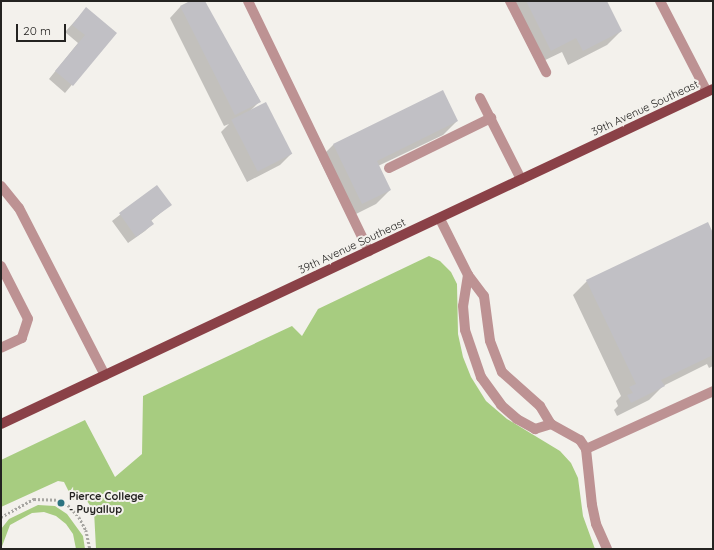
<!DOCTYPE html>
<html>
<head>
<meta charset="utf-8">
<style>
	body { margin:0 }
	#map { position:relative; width:714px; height:550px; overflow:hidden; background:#f3f1ec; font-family:Quicksand,sans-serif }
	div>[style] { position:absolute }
	.green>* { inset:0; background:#a7cc80 }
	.shadow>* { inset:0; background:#0003 }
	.building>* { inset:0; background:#c1c0c5; transform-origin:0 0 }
	.path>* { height:2.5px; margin-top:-1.25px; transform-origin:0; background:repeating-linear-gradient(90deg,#a7a6a2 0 2px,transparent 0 4px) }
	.minor>* { height:10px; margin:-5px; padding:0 5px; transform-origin:5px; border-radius:5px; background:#bd9293 }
	.major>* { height:10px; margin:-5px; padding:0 5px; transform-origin:5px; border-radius:5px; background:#8a4147 }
	.dots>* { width:11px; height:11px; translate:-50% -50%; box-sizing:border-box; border:2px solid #f3f1ec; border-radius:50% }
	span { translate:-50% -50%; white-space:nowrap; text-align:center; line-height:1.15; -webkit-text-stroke:4px #f3f1ec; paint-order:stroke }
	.street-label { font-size:11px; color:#242321 }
	.poi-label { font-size:11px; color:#242321; font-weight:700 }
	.left { translate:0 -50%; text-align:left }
	.frame { position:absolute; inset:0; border:2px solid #242321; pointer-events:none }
	.scale { position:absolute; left:16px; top:24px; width:50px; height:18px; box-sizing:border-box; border:2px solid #242321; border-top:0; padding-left:5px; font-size:12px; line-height:14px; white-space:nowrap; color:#242321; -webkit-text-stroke:3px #f3f1ec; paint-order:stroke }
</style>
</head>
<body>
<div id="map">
	<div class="green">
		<div style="clip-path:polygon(429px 256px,440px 261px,451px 272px,457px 284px,458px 334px,463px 357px,471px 377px,486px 401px,507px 419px,560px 451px,571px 463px,578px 478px,583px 516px,595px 549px,96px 549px,94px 511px,82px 494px,73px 500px,64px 482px,58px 481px,1px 507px,1px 460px,85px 420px,115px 477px,142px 454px,143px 396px,292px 326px,302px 336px,318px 309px)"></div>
		<div style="clip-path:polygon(38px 505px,55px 506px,67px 514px,83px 536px,85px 549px,76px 549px,73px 534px,66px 524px,56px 516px,44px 512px,32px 513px,10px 525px,1px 549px,1px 529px,9px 519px)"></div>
	</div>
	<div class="shadow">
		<div style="clip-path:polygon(192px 1px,204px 1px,260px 101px,250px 111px,291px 154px,280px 165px,247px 182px,221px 132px,229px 124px,224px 126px,170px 18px,180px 7px)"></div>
		<div style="clip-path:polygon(505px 1px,606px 1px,621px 31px,607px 45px,568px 65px,562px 52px,537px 64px)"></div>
		<div style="clip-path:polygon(86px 9px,115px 33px,65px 93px,49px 79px,78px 43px,65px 32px)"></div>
		<div style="clip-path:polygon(457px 121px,443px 135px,378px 166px,390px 190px,376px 204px,348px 218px,319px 159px,333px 145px)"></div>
		<div style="clip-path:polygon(157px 186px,170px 205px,151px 221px,152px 224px,145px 231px,128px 243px,112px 221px)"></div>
		<div style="clip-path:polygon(713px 235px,713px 366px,709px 368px,707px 364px,663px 386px,649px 400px,617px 416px,614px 410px,618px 406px,616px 401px,621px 396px,573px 295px,587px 281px)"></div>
	</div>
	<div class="building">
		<div style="clip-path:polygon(190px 1px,205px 1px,261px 102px,235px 115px,180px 6px)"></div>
		<div style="clip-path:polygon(526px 1px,607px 1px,622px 31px,583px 51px,576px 38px,551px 51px)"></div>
		<div style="clip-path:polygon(86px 7px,117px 33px,73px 86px,55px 71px,85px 35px,72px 25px)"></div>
		<div style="clip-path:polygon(443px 90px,458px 121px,377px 161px,391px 190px,362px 204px,333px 144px)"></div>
		<div style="left:266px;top:102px;width:58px;height:39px;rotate:63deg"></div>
		<div style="clip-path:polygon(157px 185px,172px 205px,151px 220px,154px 224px,136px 237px,119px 213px)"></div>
		<div style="clip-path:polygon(708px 222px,713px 233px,713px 355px,661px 380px,665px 386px,631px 403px,627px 395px,633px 393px,629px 387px,636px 384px,586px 280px)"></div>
	</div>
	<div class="path">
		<div style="left:1px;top:517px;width:38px;rotate:-29deg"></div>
		<div style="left:34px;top:499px;width:23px;rotate:2deg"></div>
		<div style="left:57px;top:500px;width:12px;rotate:24deg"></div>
		<div style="left:68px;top:505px;width:16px;rotate:47deg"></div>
		<div style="left:79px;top:517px;width:15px;rotate:62deg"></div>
		<div style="left:86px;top:530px;width:19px;rotate:78deg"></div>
	</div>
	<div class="minor">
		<div style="left:248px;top:1px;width:278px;rotate:64.2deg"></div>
		<div style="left:510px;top:1px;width:80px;rotate:63.1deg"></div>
		<div style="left:660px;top:1px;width:102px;rotate:62.7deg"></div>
		<div style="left:480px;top:98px;width:91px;rotate:63.2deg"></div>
		<div style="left:389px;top:168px;width:114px;rotate:-26.1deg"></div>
		<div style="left:1px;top:186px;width:28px;rotate:51deg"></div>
		<div style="left:19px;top:208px;width:188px;rotate:62.8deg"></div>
		<div style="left:440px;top:219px;width:63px;rotate:63.4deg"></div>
		<div style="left:468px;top:275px;width:26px;rotate:53deg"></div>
		<div style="left:484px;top:296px;width:45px;rotate:82.4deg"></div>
		<div style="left:490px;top:341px;width:33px;rotate:69deg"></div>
		<div style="left:502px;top:372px;width:51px;rotate:41.8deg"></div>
		<div style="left:540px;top:406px;width:21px;rotate:59deg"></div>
		<div style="left:551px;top:424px;width:33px;rotate:29deg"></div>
		<div style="left:580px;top:440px;width:11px;rotate:56deg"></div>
		<div style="left:586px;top:449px;width:56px;rotate:83.9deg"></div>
		<div style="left:592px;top:505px;width:19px;rotate:78deg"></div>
		<div style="left:596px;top:524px;width:27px;rotate:66deg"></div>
		<div style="left:1px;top:266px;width:59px;rotate:63deg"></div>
		<div style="left:28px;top:319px;width:20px;rotate:108deg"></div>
		<div style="left:22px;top:338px;width:23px;rotate:155deg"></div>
		<div style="left:468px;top:275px;width:31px;rotate:99deg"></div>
		<div style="left:463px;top:306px;width:24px;rotate:85deg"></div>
		<div style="left:465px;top:330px;width:50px;rotate:71.2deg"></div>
		<div style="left:481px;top:377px;width:34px;rotate:54deg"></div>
		<div style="left:501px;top:405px;width:21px;rotate:41deg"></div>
		<div style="left:517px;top:419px;width:21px;rotate:29deg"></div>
		<div style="left:535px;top:429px;width:17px;rotate:-17deg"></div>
		<div style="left:586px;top:449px;width:140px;rotate:-24.5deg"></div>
	</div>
	<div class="major">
		<div style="left:1px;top:424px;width:787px;rotate:-25.2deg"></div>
	</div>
	<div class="dots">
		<div style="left:61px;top:503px;background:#2c7380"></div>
	</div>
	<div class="street-label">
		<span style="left:645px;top:108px;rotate:-25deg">39th Avenue Southeast</span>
		<span style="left:352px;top:246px;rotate:-25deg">39th Avenue Southeast</span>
	</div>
	<div class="poi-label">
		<span class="left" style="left:69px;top:503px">Pierce College<br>- Puyallup</span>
	</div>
	<div class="frame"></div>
	<div class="scale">20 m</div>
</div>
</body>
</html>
